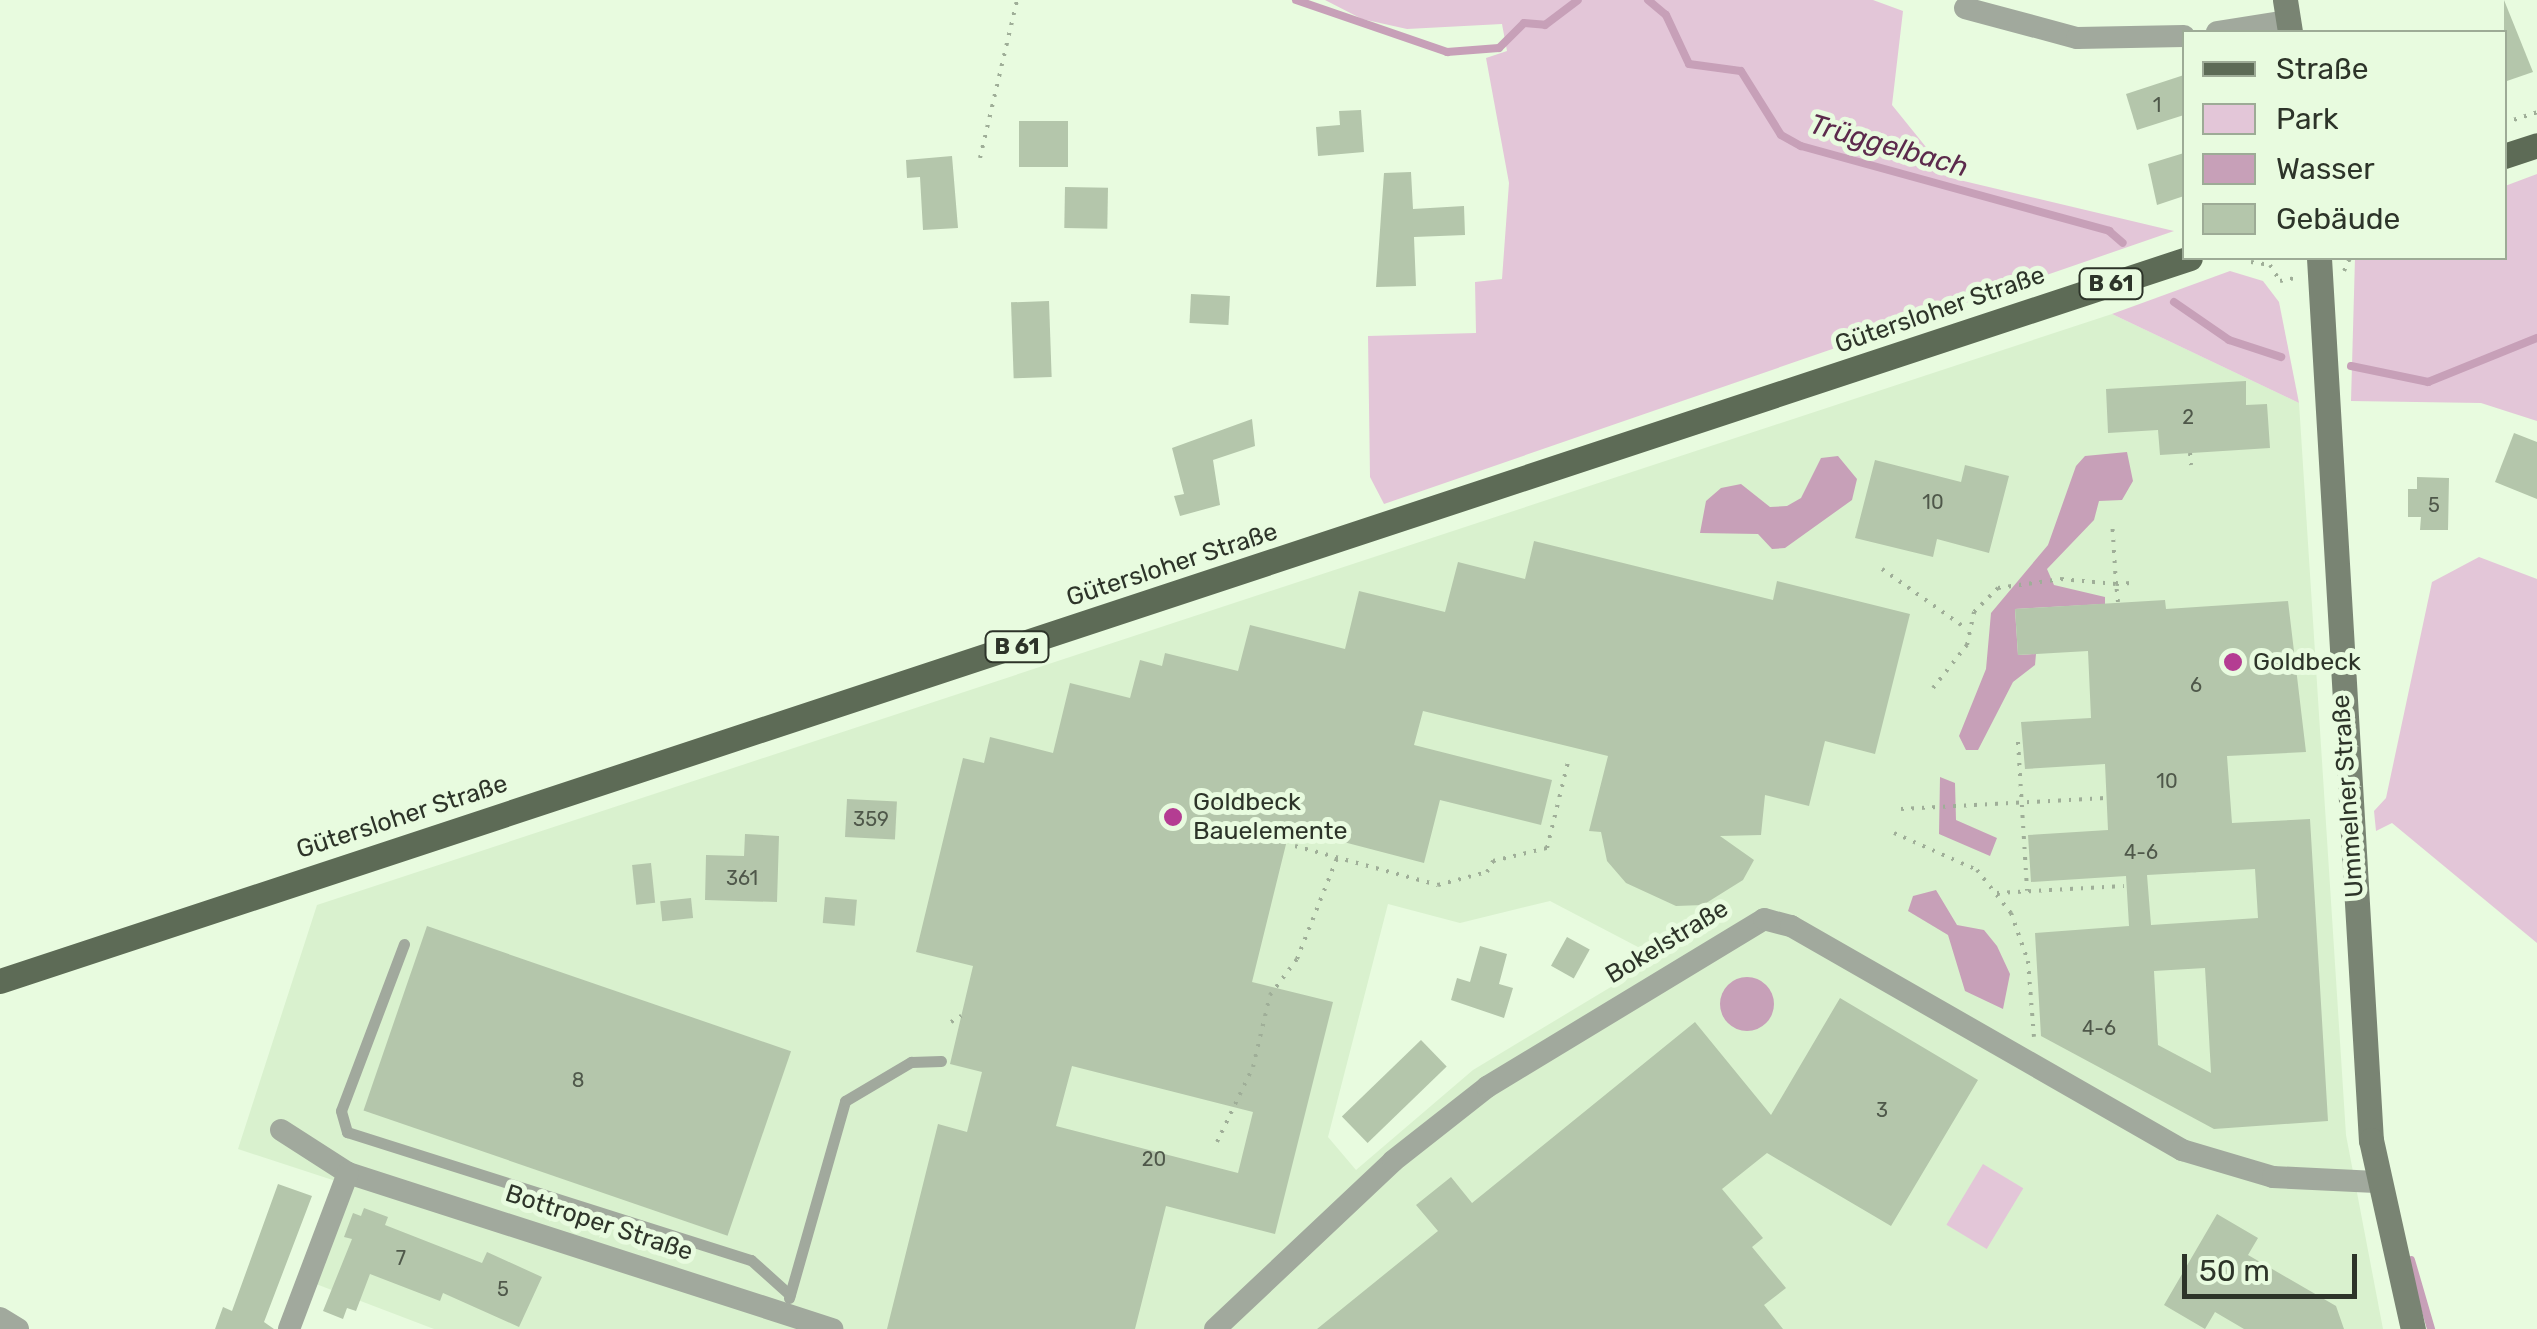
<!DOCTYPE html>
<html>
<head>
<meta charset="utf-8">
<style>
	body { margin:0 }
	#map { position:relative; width:2537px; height:1329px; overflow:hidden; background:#e8fbdf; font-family:Rubik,sans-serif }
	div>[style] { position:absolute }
	.built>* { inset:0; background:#d9f1ce }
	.green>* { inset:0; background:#e3c6d8; transform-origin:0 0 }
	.water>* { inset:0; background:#c7a0b8 }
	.round { border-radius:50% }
	.stream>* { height:8px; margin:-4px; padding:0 4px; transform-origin:4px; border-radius:4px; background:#c7a0b8 }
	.building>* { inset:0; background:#b4c6ab; transform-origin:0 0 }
	.path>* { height:4px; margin-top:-2px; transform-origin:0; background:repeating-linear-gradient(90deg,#9fae98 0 2.5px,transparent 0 10.5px) }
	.service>* { height:11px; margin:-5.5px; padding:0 5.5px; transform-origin:5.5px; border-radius:5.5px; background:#a1a99d }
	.minor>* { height:22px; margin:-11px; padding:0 11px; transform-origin:11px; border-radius:11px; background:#a1a99d }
	.secondary>* { height:25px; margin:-12.5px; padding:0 12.5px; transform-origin:12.5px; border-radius:12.5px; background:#798473 }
	.primary>* { height:25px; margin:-12.5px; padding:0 12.5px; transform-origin:12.5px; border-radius:12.5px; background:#5d6b56 }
	.dots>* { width:28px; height:28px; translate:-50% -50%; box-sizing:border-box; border:5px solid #e8fbdf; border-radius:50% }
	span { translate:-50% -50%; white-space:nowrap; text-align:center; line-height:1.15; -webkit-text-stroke:10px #e8fbdf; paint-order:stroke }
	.number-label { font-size:20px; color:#4f584a }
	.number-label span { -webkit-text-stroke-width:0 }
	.shield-label span { padding:2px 8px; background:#e8fbdf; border:2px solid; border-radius:8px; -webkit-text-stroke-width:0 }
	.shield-label { font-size:22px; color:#2d3429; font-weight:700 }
	.street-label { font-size:25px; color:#2d3429 }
	.poi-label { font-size:25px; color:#2d3429 }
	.left { translate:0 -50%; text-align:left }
	.water-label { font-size:28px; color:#5c2a4c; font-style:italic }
	.legend { position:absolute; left:2182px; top:30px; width:325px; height:230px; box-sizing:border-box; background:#e8fbdf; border:2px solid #9dab96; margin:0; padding:12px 18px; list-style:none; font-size:30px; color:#2d3429 }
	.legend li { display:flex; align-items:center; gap:20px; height:50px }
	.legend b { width:50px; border:2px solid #9dab96 }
	.scale { position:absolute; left:2182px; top:1254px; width:175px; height:45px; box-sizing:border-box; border:5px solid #2d3429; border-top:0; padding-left:12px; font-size:30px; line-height:35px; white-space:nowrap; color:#2d3429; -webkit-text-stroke:8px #e8fbdf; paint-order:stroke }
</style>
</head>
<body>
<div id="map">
	<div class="built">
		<div style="clip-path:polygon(evenodd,2112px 314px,2299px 403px,2346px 1135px,2383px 1329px,434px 1329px,316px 1284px,354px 1187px,238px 1149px,317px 905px,2112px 314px,1550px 901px,1659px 958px,1473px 1070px,1356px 1170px,1328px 1137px,1388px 904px,1460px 923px,1550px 901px)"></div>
	</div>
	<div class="green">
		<div style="clip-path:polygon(1325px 0,1873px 0,1903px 11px,1892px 105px,1951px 178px,2174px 231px,1384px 504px,1370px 477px,1368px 336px,1476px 333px,1475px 282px,1502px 279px,1509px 183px,1486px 58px,1507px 51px,1502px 24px,1407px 29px,1362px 19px)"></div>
		<div style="clip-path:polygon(2537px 174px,2537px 421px,2481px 403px,2351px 401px,2355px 258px,2504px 258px,2505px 186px)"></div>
		<div style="clip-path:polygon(2230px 271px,2263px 281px,2279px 302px,2299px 403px,2112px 314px)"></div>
		<div style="clip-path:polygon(2479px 557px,2537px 579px,2537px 943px,2392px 823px,2376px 831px,2374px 811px,2386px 798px,2432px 582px)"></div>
		<div style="left:1983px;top:1164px;width:47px;height:71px;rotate:31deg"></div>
	</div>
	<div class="water">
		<div style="clip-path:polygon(2127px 452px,2133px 481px,2122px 500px,2099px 501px,2094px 520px,2047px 569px,2054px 585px,2105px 597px,2105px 604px,2015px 609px,2018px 655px,2036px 654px,2035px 665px,2013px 682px,1978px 750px,1966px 750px,1959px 736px,1986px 669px,1991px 613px,2048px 545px,2076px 466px,2085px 456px)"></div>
		<div style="clip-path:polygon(1838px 456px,1857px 479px,1852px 500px,1785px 548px,1772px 549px,1758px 534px,1700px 533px,1706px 501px,1721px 488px,1741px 484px,1770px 507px,1787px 506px,1801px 498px,1821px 458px)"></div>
		<div style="clip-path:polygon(1940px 777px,1955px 783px,1956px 820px,1997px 838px,1990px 856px,1939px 834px)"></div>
		<div style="clip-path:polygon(1936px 890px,1957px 925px,1984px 930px,1997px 946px,2010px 974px,2003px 1009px,1965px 991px,1948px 935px,1908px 911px,1913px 896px)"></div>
		<div class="round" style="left:1720px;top:977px;width:54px;height:54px"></div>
	</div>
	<div class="stream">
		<div style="left:1296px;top:0;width:160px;rotate:19deg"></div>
		<div style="left:1447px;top:52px;width:52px;rotate:-4.4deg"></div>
		<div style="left:1499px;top:48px;width:35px;rotate:-45deg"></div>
		<div style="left:1524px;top:23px;width:21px;rotate:5deg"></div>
		<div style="left:1545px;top:25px;width:41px;rotate:-37.1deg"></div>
		<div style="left:1648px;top:0;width:23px;rotate:40deg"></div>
		<div style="left:1666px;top:15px;width:54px;rotate:64.9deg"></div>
		<div style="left:1689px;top:64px;width:52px;rotate:7.7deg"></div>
		<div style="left:1741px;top:71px;width:75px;rotate:58deg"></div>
		<div style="left:1781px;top:135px;width:23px;rotate:29deg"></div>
		<div style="left:1801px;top:146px;width:320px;rotate:15.4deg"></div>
		<div style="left:2109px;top:231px;width:18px;rotate:41deg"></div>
		<div style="left:2174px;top:302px;width:67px;rotate:34.6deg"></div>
		<div style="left:2229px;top:340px;width:55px;rotate:18.1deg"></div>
		<div style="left:2351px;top:366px;width:79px;rotate:11.7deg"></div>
		<div style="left:2428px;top:382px;width:118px;rotate:-22deg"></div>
		<div style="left:2411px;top:1260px;width:72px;rotate:73.8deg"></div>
	</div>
	<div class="building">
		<div style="clip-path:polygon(2504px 0,2533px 72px,2504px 82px)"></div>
		<div style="clip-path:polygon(2184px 75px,2184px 115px,2137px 130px,2126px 94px)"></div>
		<div style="clip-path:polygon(1361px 110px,1364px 152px,1318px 156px,1316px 127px,1340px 125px,1339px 111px)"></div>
		<div style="left:1019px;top:121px;width:49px;height:46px"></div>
		<div style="clip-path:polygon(2184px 153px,2184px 196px,2157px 205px,2148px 164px)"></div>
		<div style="clip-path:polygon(952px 156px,958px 228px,923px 230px,920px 177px,907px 178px,906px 160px)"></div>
		<div style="clip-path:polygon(1411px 172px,1413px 209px,1464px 206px,1465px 235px,1414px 237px,1416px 286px,1376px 287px,1384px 173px)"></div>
		<div style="left:1065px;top:187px;width:43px;height:41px;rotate:1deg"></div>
		<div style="left:1191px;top:294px;width:39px;height:29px;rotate:3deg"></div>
		<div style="left:1049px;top:301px;width:76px;height:38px;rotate:88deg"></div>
		<div style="clip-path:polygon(2246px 381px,2246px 405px,2267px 404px,2270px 448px,2160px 455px,2158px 430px,2108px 433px,2106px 389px)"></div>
		<div style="clip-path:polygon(1252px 419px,1255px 446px,1213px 460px,1220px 505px,1180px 516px,1174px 496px,1184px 494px,1172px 448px)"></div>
		<div style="clip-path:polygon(2514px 433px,2537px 442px,2537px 499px,2495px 482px)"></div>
		<div style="clip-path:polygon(1875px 460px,1961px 482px,1965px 465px,2009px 476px,1989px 553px,1937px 539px,1933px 557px,1855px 538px)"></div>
		<div style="clip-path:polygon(2417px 477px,2449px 478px,2448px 530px,2420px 530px,2421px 517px,2408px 517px,2408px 489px,2417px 489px)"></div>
		<div style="clip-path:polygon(evenodd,1534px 541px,1773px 600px,1777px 581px,1910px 614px,1875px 754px,1825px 741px,1809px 806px,1765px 795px,1761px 835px,1720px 836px,1754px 860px,1743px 880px,1703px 905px,1676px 906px,1626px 883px,1607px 861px,1601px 832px,1589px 831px,1608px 756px,1423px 711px,1414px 745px,1552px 780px,1541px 825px,1440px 800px,1424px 863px,1290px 828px,1252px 982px,1333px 1002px,1275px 1234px,1166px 1206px,1135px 1329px,887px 1329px,938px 1124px,967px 1132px,982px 1072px,950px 1064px,973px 966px,916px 952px,963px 758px,984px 763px,990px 737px,1053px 753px,1070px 683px,1130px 698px,1140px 660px,1162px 666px,1165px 653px,1238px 671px,1250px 625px,1345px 649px,1359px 591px,1445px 612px,1458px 562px,1525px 579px,1534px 541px,1072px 1066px,1253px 1112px,1238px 1173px,1056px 1126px,1072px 1066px)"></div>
		<div style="clip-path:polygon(evenodd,2165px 600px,2166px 609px,2288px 601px,2306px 752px,2227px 756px,2232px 823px,2310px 819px,2328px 1121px,2214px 1129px,2041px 1036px,2035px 933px,2129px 926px,2126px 876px,2031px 882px,2028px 835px,2108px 830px,2105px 764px,2025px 769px,2021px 722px,2091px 718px,2088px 651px,2018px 655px,2015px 609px,2165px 600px,2255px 869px,2258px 918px,2151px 925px,2147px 875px,2255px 869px,2165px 600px,2205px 968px,2208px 1019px,2211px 1073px,2158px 1045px,2154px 971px,2205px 968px)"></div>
		<div style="left:847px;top:799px;width:50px;height:38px;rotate:3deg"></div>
		<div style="clip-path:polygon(745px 834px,779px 836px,777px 902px,705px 900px,706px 855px,744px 856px)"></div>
		<div style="left:651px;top:863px;width:40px;height:19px;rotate:84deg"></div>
		<div style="left:825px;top:897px;width:32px;height:26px;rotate:5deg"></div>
		<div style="left:691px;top:898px;width:20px;height:31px;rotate:84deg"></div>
		<div style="left:427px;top:926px;width:385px;height:195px;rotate:19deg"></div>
		<div style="left:1567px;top:937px;width:26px;height:33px;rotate:29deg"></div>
		<div style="clip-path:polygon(1480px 946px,1507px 954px,1499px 984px,1513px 988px,1504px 1018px,1451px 1000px,1457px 978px,1470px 982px)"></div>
		<div style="clip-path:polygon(1840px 998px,1978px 1080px,1891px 1226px,1767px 1153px,1722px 1189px,1763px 1238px,1752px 1247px,1786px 1288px,1764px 1305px,1783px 1329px,1317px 1329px,1438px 1231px,1416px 1205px,1451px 1177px,1472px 1203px,1695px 1022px,1771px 1115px)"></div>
		<div style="left:1421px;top:1040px;width:37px;height:110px;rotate:46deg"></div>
		<div style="clip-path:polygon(278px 1184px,312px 1196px,264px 1322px,274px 1329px,215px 1329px,223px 1307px,232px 1311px)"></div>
		<div style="clip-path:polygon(364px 1208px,388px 1217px,385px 1225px,482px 1263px,487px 1252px,542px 1277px,519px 1327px,443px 1293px,440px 1301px,370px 1274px,356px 1311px,347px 1308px,343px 1319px,323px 1311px,352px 1239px,344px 1237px,353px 1213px,361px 1216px)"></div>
		<div style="clip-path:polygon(2217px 1214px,2258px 1238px,2248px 1255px,2336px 1306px,2344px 1329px,2244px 1329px,2215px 1312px,2205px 1329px,2164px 1305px)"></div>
	</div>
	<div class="path">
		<div style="left:2504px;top:123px;width:35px;rotate:-18deg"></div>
		<div style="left:980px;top:158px;width:162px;rotate:-76.8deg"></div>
		<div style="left:2251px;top:262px;width:19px;rotate:9deg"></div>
		<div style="left:2270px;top:265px;width:19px;rotate:58deg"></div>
		<div style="left:2280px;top:281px;width:16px;rotate:-11deg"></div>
		<div style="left:2344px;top:271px;width:14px;rotate:-65deg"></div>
		<div style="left:2190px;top:453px;width:12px;rotate:85deg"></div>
		<div style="left:1882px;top:569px;width:105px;rotate:35.3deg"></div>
		<div style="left:2118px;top:602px;width:18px;rotate:-96deg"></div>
		<div style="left:2116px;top:584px;width:15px;rotate:-4deg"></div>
		<div style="left:1933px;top:688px;width:55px;rotate:-51.7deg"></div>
		<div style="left:1967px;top:645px;width:34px;rotate:-78deg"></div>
		<div style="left:1974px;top:612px;width:34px;rotate:-45deg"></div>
		<div style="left:1998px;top:588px;width:64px;rotate:-8.1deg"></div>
		<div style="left:2061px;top:579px;width:55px;rotate:5.2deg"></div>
		<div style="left:2116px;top:584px;width:63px;rotate:-93.6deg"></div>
		<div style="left:2018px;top:742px;width:149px;rotate:86.5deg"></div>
		<div style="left:1901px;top:809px;width:205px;rotate:-3.1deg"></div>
		<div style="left:1894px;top:833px;width:91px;rotate:24deg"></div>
		<div style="left:1977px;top:870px;width:55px;rotate:51.7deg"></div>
		<div style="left:2011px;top:913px;width:51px;rotate:70.5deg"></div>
		<div style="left:2028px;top:961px;width:76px;rotate:85.5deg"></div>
		<div style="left:1295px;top:846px;width:148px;rotate:15.3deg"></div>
		<div style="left:1438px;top:885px;width:51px;rotate:-14.9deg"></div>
		<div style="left:1487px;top:872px;width:13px;rotate:-61deg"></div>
		<div style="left:1493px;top:861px;width:56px;rotate:-13.5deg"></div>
		<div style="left:1547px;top:848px;width:89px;rotate:-76.3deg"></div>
		<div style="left:1997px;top:893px;width:127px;rotate:-3.2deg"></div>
		<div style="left:951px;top:1022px;width:12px;rotate:-31deg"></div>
		<div style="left:1217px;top:1142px;width:83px;rotate:-64.4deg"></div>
		<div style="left:1253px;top:1067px;width:74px;rotate:-76.7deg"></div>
		<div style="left:1270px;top:995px;width:45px;rotate:-53.1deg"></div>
		<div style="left:1297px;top:959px;width:109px;rotate:-68.4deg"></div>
	</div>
	<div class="service">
		<div style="left:404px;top:944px;width:178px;rotate:110.7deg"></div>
		<div style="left:341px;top:1111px;width:22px;rotate:74deg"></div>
		<div style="left:347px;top:1132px;width:424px;rotate:17.6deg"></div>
		<div style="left:751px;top:1260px;width:52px;rotate:41.9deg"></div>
		<div style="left:789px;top:1298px;width:205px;rotate:-74.1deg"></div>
		<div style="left:845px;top:1101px;width:77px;rotate:-30.6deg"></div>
		<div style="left:911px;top:1062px;width:30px;rotate:-2deg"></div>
	</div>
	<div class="minor">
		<div style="left:1965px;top:8px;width:116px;rotate:15deg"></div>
		<div style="left:2077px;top:38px;width:107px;rotate:-1.1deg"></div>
		<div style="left:2217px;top:32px;width:72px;rotate:-8.8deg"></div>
		<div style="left:281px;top:1130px;width:80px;rotate:32.7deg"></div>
		<div style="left:348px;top:1173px;width:509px;rotate:17.86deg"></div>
		<div style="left:0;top:1318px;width:21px;rotate:31deg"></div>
		<div style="left:289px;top:1329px;width:167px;rotate:-69.3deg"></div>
		<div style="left:1215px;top:1329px;width:245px;rotate:-43.3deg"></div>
		<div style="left:1393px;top:1161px;width:120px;rotate:-38.2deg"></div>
		<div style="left:1487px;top:1087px;width:324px;rotate:-31.2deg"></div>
		<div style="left:1764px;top:919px;width:28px;rotate:15deg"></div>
		<div style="left:1791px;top:926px;width:451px;rotate:29.8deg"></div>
		<div style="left:2182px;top:1150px;width:95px;rotate:16.5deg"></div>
		<div style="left:2273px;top:1177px;width:103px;rotate:2.8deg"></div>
	</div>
	<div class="secondary">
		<div style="left:2285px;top:0;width:32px;rotate:81deg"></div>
		<div style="left:2319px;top:258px;width:884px;rotate:86.63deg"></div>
		<div style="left:2371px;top:1140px;width:194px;rotate:77.5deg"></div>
	</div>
	<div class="primary">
		<div style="left:2504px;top:156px;width:35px;rotate:-18deg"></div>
		<div style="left:0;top:981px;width:2306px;rotate:-18.27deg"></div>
	</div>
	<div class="dots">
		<div style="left:2233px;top:662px;background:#b43d92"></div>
		<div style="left:1173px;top:817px;background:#b43d92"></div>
	</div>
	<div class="number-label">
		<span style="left:2157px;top:105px">1</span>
		<span style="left:2188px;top:417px">2</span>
		<span style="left:1933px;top:502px">10</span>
		<span style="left:2434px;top:505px">5</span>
		<span style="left:2196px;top:685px">6</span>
		<span style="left:2167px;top:781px">10</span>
		<span style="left:871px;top:819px">359</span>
		<span style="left:2141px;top:852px">4-6</span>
		<span style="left:742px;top:878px">361</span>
		<span style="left:2099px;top:1028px">4-6</span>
		<span style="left:578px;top:1080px">8</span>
		<span style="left:1882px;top:1110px">3</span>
		<span style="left:1154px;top:1159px">20</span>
		<span style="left:401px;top:1258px">7</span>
		<span style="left:503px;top:1289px">5</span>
	</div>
	<div class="shield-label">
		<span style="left:2111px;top:284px">B 61</span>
		<span style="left:1017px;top:647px">B 61</span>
	</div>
	<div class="street-label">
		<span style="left:1940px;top:310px;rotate:-19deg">Gütersloher Straße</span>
		<span style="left:1172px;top:565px;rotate:-18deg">Gütersloher Straße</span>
		<span style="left:2348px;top:796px;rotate:-94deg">Ummelner Straße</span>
		<span style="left:402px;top:817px;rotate:-18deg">Gütersloher Straße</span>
		<span style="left:1667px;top:942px;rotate:-31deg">Bokelstraße</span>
		<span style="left:599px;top:1223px;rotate:18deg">Bottroper Straße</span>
	</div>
	<div class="poi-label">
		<span class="left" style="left:2253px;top:662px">Goldbeck</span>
		<span class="left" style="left:1193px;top:817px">Goldbeck<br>Bauelemente</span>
	</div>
	<div class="water-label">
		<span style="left:1889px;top:146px;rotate:16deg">Trüggelbach</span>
	</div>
	<ul class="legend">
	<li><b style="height:12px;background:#5d6b56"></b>Straße</li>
	<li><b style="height:28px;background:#e3c6d8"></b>Park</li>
	<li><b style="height:28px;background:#c7a0b8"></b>Wasser</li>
	<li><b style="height:28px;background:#b4c6ab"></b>Gebäude</li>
	</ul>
	<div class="scale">50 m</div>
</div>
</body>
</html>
